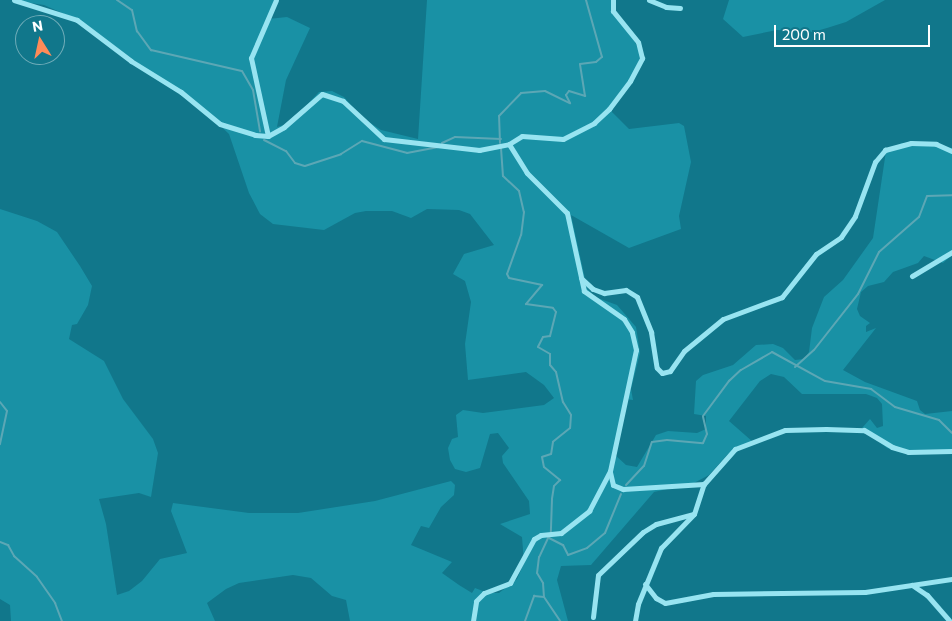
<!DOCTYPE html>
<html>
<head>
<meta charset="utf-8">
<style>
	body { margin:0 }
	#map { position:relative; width:952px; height:621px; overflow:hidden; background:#11778b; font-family:Commissioner,sans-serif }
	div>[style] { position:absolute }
	.green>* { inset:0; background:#1991a5 }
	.stream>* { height:2px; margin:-1px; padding:0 1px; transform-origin:1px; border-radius:1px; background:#5ca7b5 }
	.minor>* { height:5px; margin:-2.5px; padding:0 2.5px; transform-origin:2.5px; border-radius:2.5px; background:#98e4f1 }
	span { translate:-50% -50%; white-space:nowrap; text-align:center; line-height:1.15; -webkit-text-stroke:5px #11778b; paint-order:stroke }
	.north { position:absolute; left:15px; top:15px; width:50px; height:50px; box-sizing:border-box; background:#11778b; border:1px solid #70adb9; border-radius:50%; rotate:350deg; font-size:14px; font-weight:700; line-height:20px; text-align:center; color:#fff }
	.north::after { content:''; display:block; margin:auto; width:18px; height:22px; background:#ff8b58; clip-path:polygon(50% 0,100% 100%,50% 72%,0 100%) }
	.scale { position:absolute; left:774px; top:25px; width:156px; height:22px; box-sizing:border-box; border:2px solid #fff; border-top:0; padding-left:6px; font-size:15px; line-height:18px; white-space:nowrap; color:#fff; -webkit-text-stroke:4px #11778b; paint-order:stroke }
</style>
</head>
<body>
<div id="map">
	<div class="green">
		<div style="clip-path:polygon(11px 0,276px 0,268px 19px,287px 17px,310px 28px,286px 80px,277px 127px,290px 123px,319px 92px,332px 91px,344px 97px,360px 116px,381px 130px,418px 139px,427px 0,613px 0,614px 10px,632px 34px,640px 54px,639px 66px,612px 103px,612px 112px,629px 129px,679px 123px,684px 126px,691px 162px,679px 216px,681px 229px,629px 248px,571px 215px,587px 288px,595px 297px,617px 305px,636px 327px,640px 353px,631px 389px,633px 400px,626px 399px,614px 454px,626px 465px,637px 467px,656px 435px,668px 431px,697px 433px,706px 429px,706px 416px,694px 414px,696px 381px,703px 375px,733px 365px,756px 345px,773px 344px,783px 348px,795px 360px,804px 359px,809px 352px,812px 328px,824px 297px,843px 280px,873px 238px,886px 151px,902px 143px,952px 148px,952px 255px,943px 263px,924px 256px,918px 263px,893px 272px,884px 282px,868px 286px,861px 292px,857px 309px,860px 316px,870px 323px,866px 326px,866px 332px,876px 328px,843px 370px,865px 382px,917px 401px,920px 410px,925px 414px,952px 411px,952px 452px,920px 450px,902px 453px,887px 448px,862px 428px,870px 419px,877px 428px,883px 426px,882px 404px,877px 398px,866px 394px,802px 394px,784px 377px,771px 374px,760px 381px,729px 421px,753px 442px,727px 455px,709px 475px,694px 483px,654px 492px,591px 565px,561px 566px,557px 580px,568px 621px,350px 621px,346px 600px,332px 596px,311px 578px,293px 575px,239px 583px,226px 589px,207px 603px,215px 621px,11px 621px,10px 605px,0 599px,0 209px,37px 221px,57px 232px,80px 266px,92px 286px,88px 305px,77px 324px,72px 325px,69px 339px,104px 361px,123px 399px,153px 439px,158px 453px,151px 497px,139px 493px,99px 499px,106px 524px,117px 595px,129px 591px,142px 581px,160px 559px,187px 553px,171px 511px,173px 503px,249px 513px,298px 513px,375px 501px,451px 481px,455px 485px,454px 495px,441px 507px,429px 528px,421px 526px,411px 545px,452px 562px,442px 573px,459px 585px,472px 593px,475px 588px,488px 593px,499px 593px,517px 579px,524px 563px,522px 537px,500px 524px,530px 514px,529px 501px,503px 463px,502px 456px,509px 448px,498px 433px,490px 434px,480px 468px,466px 472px,455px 469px,450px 460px,448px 448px,452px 439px,458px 437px,456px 415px,463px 410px,483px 413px,544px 405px,554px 398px,544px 385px,526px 372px,468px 380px,465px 344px,471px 302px,465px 281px,453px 274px,464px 254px,494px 245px,470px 214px,459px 210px,427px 209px,411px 218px,392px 211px,366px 211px,355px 213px,324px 230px,273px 224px,260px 214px,249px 193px,229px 134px,207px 113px,80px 21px,44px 5px)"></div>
		<div style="clip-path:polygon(729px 0,885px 0,846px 22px,827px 28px,813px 32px,777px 30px,743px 37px,723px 19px)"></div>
	</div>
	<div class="stream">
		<div style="left:117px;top:0;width:18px;rotate:34deg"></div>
		<div style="left:132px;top:10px;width:22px;rotate:77deg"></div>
		<div style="left:137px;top:31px;width:24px;rotate:54deg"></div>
		<div style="left:151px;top:50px;width:93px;rotate:13deg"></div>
		<div style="left:242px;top:71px;width:22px;rotate:60deg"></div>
		<div style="left:253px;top:90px;width:42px;rotate:80.3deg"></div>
		<div style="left:264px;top:140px;width:25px;rotate:27deg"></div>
		<div style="left:286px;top:151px;width:15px;rotate:53deg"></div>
		<div style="left:295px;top:163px;width:10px;rotate:17deg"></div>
		<div style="left:305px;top:166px;width:38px;rotate:-18deg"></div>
		<div style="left:341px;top:154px;width:25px;rotate:-32deg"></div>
		<div style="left:362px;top:141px;width:47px;rotate:14.9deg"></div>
		<div style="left:407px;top:153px;width:32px;rotate:-11deg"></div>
		<div style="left:442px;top:143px;width:14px;rotate:-25deg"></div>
		<div style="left:455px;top:137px;width:46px;rotate:2.5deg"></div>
		<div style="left:500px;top:143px;width:27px;rotate:-92deg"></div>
		<div style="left:499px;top:116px;width:32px;rotate:-46deg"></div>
		<div style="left:521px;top:93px;width:24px;rotate:-5deg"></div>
		<div style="left:545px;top:91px;width:28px;rotate:26deg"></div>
		<div style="left:570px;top:103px;width:9px;rotate:-117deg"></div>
		<div style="left:566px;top:95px;width:5px;rotate:-53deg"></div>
		<div style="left:569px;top:91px;width:17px;rotate:17deg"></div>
		<div style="left:585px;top:96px;width:32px;rotate:-99deg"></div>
		<div style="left:580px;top:64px;width:16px;rotate:-7deg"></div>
		<div style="left:596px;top:62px;width:8px;rotate:-40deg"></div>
		<div style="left:602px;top:57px;width:59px;rotate:-105.7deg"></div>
		<div style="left:501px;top:148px;width:28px;rotate:86deg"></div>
		<div style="left:503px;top:176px;width:22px;rotate:43deg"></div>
		<div style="left:519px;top:191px;width:22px;rotate:77deg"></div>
		<div style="left:524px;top:212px;width:23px;rotate:97deg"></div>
		<div style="left:521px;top:235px;width:41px;rotate:109.7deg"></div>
		<div style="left:507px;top:274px;width:4px;rotate:63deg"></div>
		<div style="left:509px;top:278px;width:34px;rotate:12deg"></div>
		<div style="left:542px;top:285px;width:25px;rotate:130deg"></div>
		<div style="left:526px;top:304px;width:27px;rotate:8deg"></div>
		<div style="left:553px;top:308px;width:5px;rotate:53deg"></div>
		<div style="left:556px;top:312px;width:25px;rotate:104deg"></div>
		<div style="left:550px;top:336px;width:7px;rotate:172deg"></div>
		<div style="left:543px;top:337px;width:11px;rotate:117deg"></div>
		<div style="left:538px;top:347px;width:14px;rotate:30deg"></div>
		<div style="left:550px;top:354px;width:11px;rotate:90deg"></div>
		<div style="left:550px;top:365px;width:9px;rotate:49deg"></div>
		<div style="left:556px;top:372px;width:31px;rotate:77deg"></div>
		<div style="left:563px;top:402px;width:15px;rotate:58deg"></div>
		<div style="left:571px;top:415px;width:13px;rotate:94deg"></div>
		<div style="left:570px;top:428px;width:22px;rotate:141deg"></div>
		<div style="left:553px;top:442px;width:12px;rotate:99deg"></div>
		<div style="left:551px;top:454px;width:9px;rotate:162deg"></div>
		<div style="left:542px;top:457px;width:10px;rotate:79deg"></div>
		<div style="left:544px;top:467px;width:21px;rotate:39deg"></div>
		<div style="left:560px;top:480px;width:8px;rotate:135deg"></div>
		<div style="left:554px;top:486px;width:13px;rotate:99deg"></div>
		<div style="left:552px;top:499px;width:33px;rotate:92deg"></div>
		<div style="left:795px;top:367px;width:25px;rotate:-42deg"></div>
		<div style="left:814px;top:350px;width:71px;rotate:-51.8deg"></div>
		<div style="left:858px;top:294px;width:47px;rotate:-63.4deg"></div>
		<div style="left:879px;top:252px;width:53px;rotate:-41.2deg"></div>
		<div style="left:919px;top:217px;width:22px;rotate:-69deg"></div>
		<div style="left:927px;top:196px;width:25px;rotate:-2deg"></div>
		<div style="left:0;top:402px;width:11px;rotate:52deg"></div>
		<div style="left:7px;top:411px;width:34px;rotate:102deg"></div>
		<div style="left:626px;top:485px;width:26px;rotate:-47deg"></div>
		<div style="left:644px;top:466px;width:25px;rotate:-72deg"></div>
		<div style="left:652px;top:442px;width:15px;rotate:-8deg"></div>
		<div style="left:667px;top:440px;width:36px;rotate:5deg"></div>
		<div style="left:703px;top:443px;width:10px;rotate:-66deg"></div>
		<div style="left:707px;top:434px;width:18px;rotate:-103deg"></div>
		<div style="left:703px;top:416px;width:44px;rotate:-53.4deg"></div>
		<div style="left:729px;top:381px;width:16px;rotate:-43deg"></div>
		<div style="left:741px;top:370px;width:36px;rotate:-30deg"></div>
		<div style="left:772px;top:352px;width:60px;rotate:28.7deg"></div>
		<div style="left:825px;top:381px;width:47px;rotate:9.9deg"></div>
		<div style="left:871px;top:389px;width:30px;rotate:37deg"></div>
		<div style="left:895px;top:407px;width:46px;rotate:16.5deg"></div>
		<div style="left:939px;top:420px;width:18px;rotate:45deg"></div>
		<div style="left:549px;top:536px;width:23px;rotate:115deg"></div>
		<div style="left:539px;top:557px;width:16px;rotate:97deg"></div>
		<div style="left:537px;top:573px;width:12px;rotate:59deg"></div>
		<div style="left:543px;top:583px;width:14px;rotate:86deg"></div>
		<div style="left:544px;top:597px;width:29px;rotate:56deg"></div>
		<div style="left:549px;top:538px;width:16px;rotate:27deg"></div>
		<div style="left:563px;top:545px;width:11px;rotate:63deg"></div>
		<div style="left:568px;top:555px;width:20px;rotate:-20deg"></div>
		<div style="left:587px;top:548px;width:23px;rotate:-40deg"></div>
		<div style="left:605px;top:533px;width:42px;rotate:-67.7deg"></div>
		<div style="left:0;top:542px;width:9px;rotate:21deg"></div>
		<div style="left:8px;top:545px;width:13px;rotate:61deg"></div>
		<div style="left:14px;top:556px;width:31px;rotate:42deg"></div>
		<div style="left:37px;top:577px;width:32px;rotate:55deg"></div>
		<div style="left:55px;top:603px;width:19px;rotate:69deg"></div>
		<div style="left:525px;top:621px;width:27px;rotate:-70deg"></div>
		<div style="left:534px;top:596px;width:10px;rotate:6deg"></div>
	</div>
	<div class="minor">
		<div style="left:14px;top:0;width:66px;rotate:17.6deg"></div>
		<div style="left:77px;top:20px;width:68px;rotate:37.2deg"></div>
		<div style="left:131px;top:61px;width:59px;rotate:31.8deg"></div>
		<div style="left:181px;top:92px;width:50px;rotate:39.4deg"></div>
		<div style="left:220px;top:124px;width:37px;rotate:17deg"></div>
		<div style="left:255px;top:135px;width:13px;rotate:4deg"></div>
		<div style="left:268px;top:136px;width:18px;rotate:-29deg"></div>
		<div style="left:284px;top:127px;width:50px;rotate:-41deg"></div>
		<div style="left:322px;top:94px;width:22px;rotate:18deg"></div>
		<div style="left:343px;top:101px;width:56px;rotate:42.8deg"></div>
		<div style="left:384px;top:139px;width:96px;rotate:6.6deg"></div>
		<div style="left:479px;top:150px;width:31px;rotate:-11deg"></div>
		<div style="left:509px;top:144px;width:15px;rotate:-32deg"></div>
		<div style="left:522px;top:136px;width:41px;rotate:4.2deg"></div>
		<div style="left:563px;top:139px;width:35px;rotate:-27deg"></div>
		<div style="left:594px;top:123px;width:21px;rotate:-43deg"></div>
		<div style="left:609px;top:109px;width:35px;rotate:-53deg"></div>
		<div style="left:630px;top:81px;width:26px;rotate:-62deg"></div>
		<div style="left:642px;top:58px;width:16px;rotate:-104deg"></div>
		<div style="left:638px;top:42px;width:40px;rotate:-129deg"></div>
		<div style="left:613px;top:11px;width:11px;rotate:-90deg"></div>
		<div style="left:649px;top:0;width:18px;rotate:22deg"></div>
		<div style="left:666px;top:7px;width:14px;rotate:4deg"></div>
		<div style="left:268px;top:136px;width:80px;rotate:-102.3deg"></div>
		<div style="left:251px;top:58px;width:63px;rotate:-66.7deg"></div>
		<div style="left:912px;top:276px;width:47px;rotate:-31deg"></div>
		<div style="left:581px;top:278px;width:16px;rotate:43deg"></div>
		<div style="left:593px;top:289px;width:12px;rotate:20deg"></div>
		<div style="left:604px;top:293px;width:22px;rotate:-8deg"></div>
		<div style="left:626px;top:290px;width:13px;rotate:32deg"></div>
		<div style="left:637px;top:297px;width:38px;rotate:68deg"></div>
		<div style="left:651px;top:332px;width:36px;rotate:81deg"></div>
		<div style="left:657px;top:368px;width:7px;rotate:45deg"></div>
		<div style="left:662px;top:373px;width:8px;rotate:-14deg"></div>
		<div style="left:670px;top:371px;width:24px;rotate:-55deg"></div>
		<div style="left:684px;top:351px;width:50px;rotate:-39.4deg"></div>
		<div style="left:723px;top:319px;width:63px;rotate:-20.4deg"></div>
		<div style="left:782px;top:297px;width:55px;rotate:-51.7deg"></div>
		<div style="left:816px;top:254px;width:30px;rotate:-34deg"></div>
		<div style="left:841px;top:237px;width:25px;rotate:-56deg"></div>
		<div style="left:855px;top:216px;width:58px;rotate:-69.7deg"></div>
		<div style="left:875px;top:162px;width:16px;rotate:-50deg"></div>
		<div style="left:885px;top:150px;width:27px;rotate:-15deg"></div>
		<div style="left:911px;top:143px;width:25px;rotate:2deg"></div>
		<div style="left:936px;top:144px;width:17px;rotate:24deg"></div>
		<div style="left:610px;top:472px;width:13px;rotate:77deg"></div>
		<div style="left:613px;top:485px;width:11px;rotate:22deg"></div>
		<div style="left:623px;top:489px;width:81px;rotate:-3.5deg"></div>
		<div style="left:645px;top:584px;width:18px;rotate:52deg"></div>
		<div style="left:656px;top:598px;width:10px;rotate:29deg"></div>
		<div style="left:665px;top:603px;width:49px;rotate:-10.6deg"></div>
		<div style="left:713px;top:594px;width:152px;rotate:-0.8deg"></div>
		<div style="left:865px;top:592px;width:88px;rotate:-8.5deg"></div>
		<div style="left:912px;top:585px;width:18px;rotate:34deg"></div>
		<div style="left:927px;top:595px;width:35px;rotate:49deg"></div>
		<div style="left:593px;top:617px;width:42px;rotate:-83.2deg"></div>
		<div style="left:598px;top:575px;width:62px;rotate:-43.7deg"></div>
		<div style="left:643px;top:532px;width:15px;rotate:-32deg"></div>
		<div style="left:656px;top:524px;width:39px;rotate:-15deg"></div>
		<div style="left:473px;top:621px;width:20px;rotate:-81deg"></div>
		<div style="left:476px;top:601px;width:11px;rotate:-45deg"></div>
		<div style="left:484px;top:593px;width:28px;rotate:-21deg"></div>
		<div style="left:510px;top:583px;width:50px;rotate:-61.4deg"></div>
		<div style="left:534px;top:539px;width:8px;rotate:-30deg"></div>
		<div style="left:541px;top:535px;width:20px;rotate:-6deg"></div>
		<div style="left:561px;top:533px;width:36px;rotate:-38deg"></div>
		<div style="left:589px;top:511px;width:45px;rotate:-62.3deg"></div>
		<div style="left:610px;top:471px;width:124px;rotate:-77.9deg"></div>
		<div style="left:636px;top:350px;width:18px;rotate:-103deg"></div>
		<div style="left:632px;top:332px;width:15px;rotate:-122deg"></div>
		<div style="left:624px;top:319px;width:49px;rotate:-145deg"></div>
		<div style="left:584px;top:291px;width:80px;rotate:-102.3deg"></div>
		<div style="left:567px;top:213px;width:57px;rotate:-135deg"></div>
		<div style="left:527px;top:173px;width:34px;rotate:-122deg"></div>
		<div style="left:635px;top:621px;width:17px;rotate:-80deg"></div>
		<div style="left:638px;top:604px;width:61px;rotate:-67.7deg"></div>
		<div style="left:661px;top:548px;width:47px;rotate:-45.9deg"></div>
		<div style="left:694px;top:514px;width:32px;rotate:-72deg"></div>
		<div style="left:704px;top:484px;width:47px;rotate:-48.5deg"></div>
		<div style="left:735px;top:449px;width:53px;rotate:-20.8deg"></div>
		<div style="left:785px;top:430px;width:41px;rotate:-1.4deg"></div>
		<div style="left:826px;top:429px;width:38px;rotate:2deg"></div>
		<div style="left:864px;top:430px;width:33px;rotate:31deg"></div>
		<div style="left:892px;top:447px;width:17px;rotate:17deg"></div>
		<div style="left:908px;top:452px;width:44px;rotate:-1.3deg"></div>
	</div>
	<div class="north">N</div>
	<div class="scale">200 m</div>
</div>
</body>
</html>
